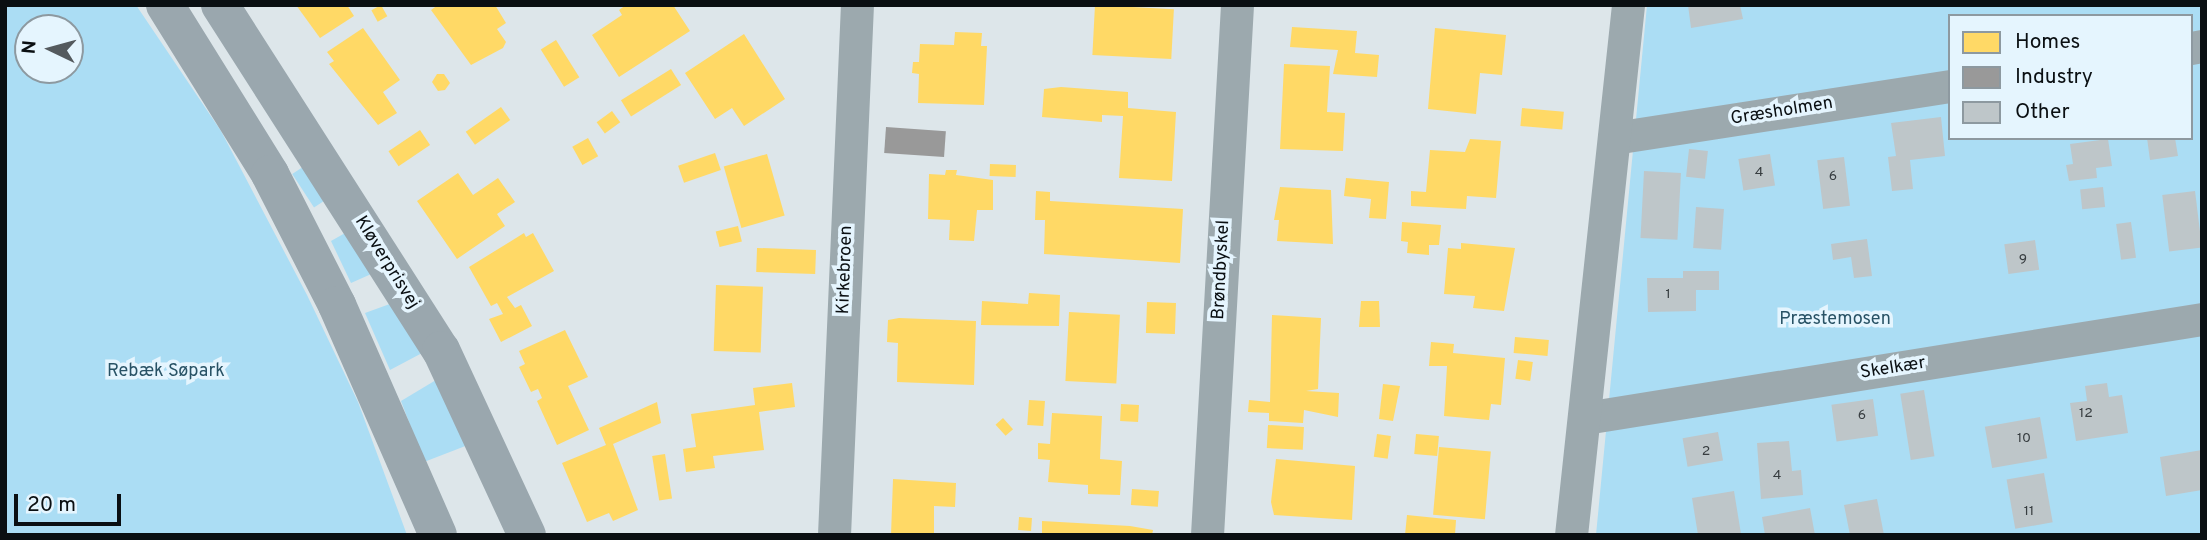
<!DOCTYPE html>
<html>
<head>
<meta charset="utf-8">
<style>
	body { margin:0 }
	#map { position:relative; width:2207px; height:540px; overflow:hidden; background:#dde6ea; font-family:Overpass,sans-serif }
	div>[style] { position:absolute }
	.green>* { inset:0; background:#abddf4; transform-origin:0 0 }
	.homes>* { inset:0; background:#ffd966; transform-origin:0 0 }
	.industry>* { inset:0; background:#999; transform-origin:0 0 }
	.building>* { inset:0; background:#bec6c9; transform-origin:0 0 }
	.street>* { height:33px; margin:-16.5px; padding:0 16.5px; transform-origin:16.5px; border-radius:16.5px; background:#9ca9ae }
	.secondary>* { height:38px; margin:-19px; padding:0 19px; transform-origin:19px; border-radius:19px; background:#9aa7ae }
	span { translate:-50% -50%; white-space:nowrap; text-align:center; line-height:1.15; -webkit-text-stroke:7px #e5f5fe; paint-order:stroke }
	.number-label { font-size:14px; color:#373d40 }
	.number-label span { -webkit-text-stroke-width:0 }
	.street-label { font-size:18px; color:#0a0f12 }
	.park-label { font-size:18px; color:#285265 }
	.frame { position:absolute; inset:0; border:7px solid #0a0f12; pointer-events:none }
	.legend { position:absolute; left:1948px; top:14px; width:245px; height:126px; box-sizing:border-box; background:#e5f5fe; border:2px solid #8d99a0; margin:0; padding:9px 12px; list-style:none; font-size:21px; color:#0a0f12 }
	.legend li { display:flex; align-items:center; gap:14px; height:35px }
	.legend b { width:35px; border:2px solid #8d99a0 }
	.north { position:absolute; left:14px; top:14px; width:70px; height:70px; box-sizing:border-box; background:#e5f5fe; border:2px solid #8d99a0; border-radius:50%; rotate:275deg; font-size:19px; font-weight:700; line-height:28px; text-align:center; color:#0a0f12 }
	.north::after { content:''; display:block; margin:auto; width:24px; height:32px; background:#545a5e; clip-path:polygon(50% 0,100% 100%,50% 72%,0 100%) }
	.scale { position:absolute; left:14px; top:494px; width:107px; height:32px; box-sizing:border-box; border:4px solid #0a0f12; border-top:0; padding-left:9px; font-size:21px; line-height:24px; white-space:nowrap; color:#0a0f12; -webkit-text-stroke:5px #e5f5fe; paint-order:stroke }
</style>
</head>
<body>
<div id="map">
	<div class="green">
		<div style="clip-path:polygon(evenodd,5px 5px,136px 5px,221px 131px,307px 295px,358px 402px,407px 535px,5px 535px,5px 5px,70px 28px,70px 70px,28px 70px,28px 28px,70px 28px)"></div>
		<div style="clip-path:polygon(evenodd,1647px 5px,2202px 5px,2202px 535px,1596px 535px,1647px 5px,1950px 16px,2191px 16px,2191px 138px,1950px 138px,1950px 16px)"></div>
		<div style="left:309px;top:163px;width:40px;height:20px;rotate:57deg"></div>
		<div style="clip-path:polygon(354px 228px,378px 271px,351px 283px,331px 241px)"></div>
		<div style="clip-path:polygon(398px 301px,424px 352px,390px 370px,365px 313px)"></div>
		<div style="clip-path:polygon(436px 380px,468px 445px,424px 462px,401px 401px)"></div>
	</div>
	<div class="homes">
		<div style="clip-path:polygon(296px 5px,347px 5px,354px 16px,320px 38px)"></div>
		<div style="left:381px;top:5px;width:13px;height:11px;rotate:61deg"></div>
		<div style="clip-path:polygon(438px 5px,495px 5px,506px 23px,497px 29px,506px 42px,503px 48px,471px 65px,431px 10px)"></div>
		<div style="clip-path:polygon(626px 5px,673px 5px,690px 31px,619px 77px,592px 35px,622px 15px,619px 10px)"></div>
		<div style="left:1095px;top:5px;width:79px;height:50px;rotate:3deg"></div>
		<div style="clip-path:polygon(1292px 27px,1357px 31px,1355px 53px,1379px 55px,1377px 77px,1333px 74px,1338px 50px,1290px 47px)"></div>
		<div style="clip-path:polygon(363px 28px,400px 80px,383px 92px,397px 113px,378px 125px,329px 64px,334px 61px,327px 52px)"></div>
		<div style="clip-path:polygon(1435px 28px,1506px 35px,1502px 75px,1480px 73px,1476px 114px,1428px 109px)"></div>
		<div style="clip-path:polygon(955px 32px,982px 33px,981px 46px,987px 46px,984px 105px,918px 103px,919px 74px,912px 73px,913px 62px,919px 62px,920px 44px,954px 45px)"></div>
		<div style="clip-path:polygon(744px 34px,785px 99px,744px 126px,732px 108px,715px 119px,685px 73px)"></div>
		<div style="left:556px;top:40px;width:44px;height:18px;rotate:58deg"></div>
		<div style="clip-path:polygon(1284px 64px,1330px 66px,1327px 112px,1345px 113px,1343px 151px,1280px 149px)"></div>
		<div style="left:671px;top:69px;width:19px;height:59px;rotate:58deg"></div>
		<div style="clip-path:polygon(437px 74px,444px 74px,450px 83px,445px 90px,438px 91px,432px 82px)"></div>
		<div style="clip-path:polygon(1061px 87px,1128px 92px,1128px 108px,1176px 112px,1172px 181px,1119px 178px,1123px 116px,1102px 115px,1102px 122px,1042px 117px,1044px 89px)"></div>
		<div style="left:501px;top:107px;width:16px;height:43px;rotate:55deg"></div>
		<div style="left:1522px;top:108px;width:42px;height:18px;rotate:5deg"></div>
		<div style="left:612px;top:111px;width:14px;height:19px;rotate:54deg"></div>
		<div style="left:420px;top:130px;width:18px;height:38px;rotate:56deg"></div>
		<div style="left:588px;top:138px;width:21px;height:18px;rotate:61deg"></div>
		<div style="clip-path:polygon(1470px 139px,1501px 141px,1496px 198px,1467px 196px,1466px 209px,1411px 206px,1411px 191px,1426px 192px,1430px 150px,1465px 152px)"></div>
		<div style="left:715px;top:153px;width:18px;height:39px;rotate:71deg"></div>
		<div style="left:767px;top:154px;width:64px;height:45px;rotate:74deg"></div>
		<div style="left:990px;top:164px;width:26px;height:12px;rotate:2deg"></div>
		<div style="clip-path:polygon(946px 170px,957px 170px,956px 175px,993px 180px,993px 210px,977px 210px,974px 241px,949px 240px,950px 220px,928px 219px,929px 174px,945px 175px)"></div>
		<div style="clip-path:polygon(458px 173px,473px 195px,498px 178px,515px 202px,497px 214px,505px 226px,457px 259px,417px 201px)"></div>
		<div style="clip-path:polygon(1346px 178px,1389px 182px,1386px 219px,1369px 218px,1371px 199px,1344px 196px)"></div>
		<div style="clip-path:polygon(1280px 187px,1331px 190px,1333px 244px,1277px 241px,1279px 220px,1274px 220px)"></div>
		<div style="clip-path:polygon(1036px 191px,1050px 192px,1050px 201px,1183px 209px,1180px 263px,1044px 254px,1045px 220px,1035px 220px)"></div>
		<div style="clip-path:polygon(1402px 222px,1441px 225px,1439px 245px,1429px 245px,1429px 255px,1407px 253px,1408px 242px,1401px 241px)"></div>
		<div style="left:738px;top:226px;width:16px;height:23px;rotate:76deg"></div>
		<div style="clip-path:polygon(524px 233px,526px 237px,533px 233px,554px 271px,507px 297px,515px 308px,521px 305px,532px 326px,501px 342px,489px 319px,503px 314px,497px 303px,491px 306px,469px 267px)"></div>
		<div style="clip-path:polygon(1461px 243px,1515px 248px,1504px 311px,1473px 308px,1475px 296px,1444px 294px,1448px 248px,1461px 249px)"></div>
		<div style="left:816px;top:250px;width:24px;height:59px;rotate:92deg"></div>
		<div style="left:716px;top:285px;width:47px;height:66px;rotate:2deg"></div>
		<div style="clip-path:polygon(1029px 293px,1060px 295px,1059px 326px,981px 325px,982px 301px,1028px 304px)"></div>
		<div style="clip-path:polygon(1361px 301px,1379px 301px,1380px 327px,1359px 327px)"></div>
		<div style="left:1147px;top:302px;width:29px;height:31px;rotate:2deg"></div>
		<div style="left:1069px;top:312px;width:51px;height:69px;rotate:3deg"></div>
		<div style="clip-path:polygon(1272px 315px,1321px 318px,1318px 389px,1306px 391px,1339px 393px,1338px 417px,1304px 410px,1303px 423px,1269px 421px,1269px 413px,1248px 412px,1249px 400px,1270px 402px)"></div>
		<div style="clip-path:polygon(899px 318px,976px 321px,974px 385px,897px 382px,898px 343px,887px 342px,888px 320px)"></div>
		<div style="clip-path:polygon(565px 330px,588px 377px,568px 386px,589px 430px,557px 445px,537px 401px,542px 398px,538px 389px,531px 392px,519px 367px,525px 364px,519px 351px)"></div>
		<div style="left:1515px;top:337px;width:34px;height:16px;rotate:5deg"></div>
		<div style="clip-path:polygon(1431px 342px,1454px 344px,1453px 353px,1505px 358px,1501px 405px,1491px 404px,1489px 420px,1444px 416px,1447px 366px,1429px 366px)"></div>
		<div style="left:1518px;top:360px;width:15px;height:19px;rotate:8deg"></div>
		<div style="clip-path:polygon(792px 383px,795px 407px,759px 412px,764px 450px,713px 456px,715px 468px,686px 472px,683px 449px,696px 447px,691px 414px,755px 405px,753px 388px)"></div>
		<div style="clip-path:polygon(1383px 384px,1400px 386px,1393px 421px,1379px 419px)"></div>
		<div style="left:1029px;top:400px;width:16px;height:25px;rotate:4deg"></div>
		<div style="clip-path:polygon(657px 402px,661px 423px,613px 444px,638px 510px,613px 521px,609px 513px,587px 522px,562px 463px,606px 445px,599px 428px)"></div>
		<div style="left:1121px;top:404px;width:18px;height:17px;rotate:3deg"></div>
		<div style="clip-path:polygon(1052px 413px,1102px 416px,1100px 459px,1122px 461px,1120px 495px,1088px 494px,1088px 485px,1048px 482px,1050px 460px,1038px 459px,1038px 443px,1050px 444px)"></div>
		<div style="left:1003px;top:418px;width:15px;height:10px;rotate:48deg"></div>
		<div style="left:1268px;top:425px;width:36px;height:23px;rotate:3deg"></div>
		<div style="left:1377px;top:434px;width:14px;height:23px;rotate:8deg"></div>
		<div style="left:1416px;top:434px;width:23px;height:20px;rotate:5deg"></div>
		<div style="left:1439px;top:447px;width:52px;height:68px;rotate:5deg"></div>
		<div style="left:665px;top:454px;width:45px;height:13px;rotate:81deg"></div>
		<div style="clip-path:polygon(1276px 459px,1355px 466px,1352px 520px,1274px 515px,1271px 502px)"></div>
		<div style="clip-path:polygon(893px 479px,956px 483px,955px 507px,934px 506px,934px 535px,891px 535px)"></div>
		<div style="left:1132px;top:489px;width:27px;height:16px;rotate:4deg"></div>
		<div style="clip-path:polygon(1407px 515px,1456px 520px,1455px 535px,1405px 535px)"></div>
		<div style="left:1019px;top:517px;width:13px;height:13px;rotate:4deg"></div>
		<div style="clip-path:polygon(1042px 521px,1130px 526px,1153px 530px,1152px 535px,1042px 535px)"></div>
	</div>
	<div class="industry">
		<div style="left:886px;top:127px;width:60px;height:26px;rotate:4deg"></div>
	</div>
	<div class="building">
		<div style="clip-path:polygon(1688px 5px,1740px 5px,1743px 19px,1691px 28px)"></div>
		<div style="clip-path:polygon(1941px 117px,1945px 156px,1910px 160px,1913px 189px,1892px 191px,1888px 157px,1896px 156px,1891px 123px)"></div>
		<div style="clip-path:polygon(2147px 138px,2175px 138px,2178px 156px,2150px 160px)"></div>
		<div style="clip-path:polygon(2108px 139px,2112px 166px,2096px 168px,2097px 178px,2069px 181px,2066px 165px,2073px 164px,2070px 144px)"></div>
		<div style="left:1689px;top:149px;width:19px;height:28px;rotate:6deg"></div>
		<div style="left:1770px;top:154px;width:32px;height:32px;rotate:81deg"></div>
		<div style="left:1844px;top:157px;width:49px;height:27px;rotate:83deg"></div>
		<div style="left:1644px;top:171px;width:37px;height:67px;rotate:3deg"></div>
		<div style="left:2103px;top:187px;width:20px;height:23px;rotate:84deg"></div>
		<div style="left:2195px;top:191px;width:57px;height:33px;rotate:83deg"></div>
		<div style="left:1696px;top:207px;width:28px;height:41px;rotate:4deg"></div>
		<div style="left:2131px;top:222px;width:36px;height:15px;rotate:82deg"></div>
		<div style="clip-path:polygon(1867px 239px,1872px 276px,1854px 278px,1851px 257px,1833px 260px,1831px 244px)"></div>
		<div style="left:2035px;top:240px;width:30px;height:31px;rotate:82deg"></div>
		<div style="clip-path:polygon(1683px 271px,1719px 271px,1719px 290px,1696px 290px,1696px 311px,1648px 312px,1647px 278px,1683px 278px)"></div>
		<div style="clip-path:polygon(2107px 383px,2109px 397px,2122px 395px,2128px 433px,2076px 441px,2070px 403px,2087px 401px,2085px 386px)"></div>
		<div style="left:1924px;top:390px;width:67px;height:24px;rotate:81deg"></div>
		<div style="left:1873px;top:399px;width:37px;height:42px;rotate:82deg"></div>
		<div style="left:2040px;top:417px;width:42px;height:56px;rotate:80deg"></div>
		<div style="left:1718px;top:432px;width:29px;height:36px;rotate:80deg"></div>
		<div style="clip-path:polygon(1789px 441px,1792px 471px,1801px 470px,1803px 495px,1761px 499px,1757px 443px)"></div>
		<div style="clip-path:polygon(2202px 450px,2202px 490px,2166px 496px,2160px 457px)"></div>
		<div style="left:2044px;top:473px;width:50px;height:38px;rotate:80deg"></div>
		<div style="clip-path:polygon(1734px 491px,1741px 534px,1698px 535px,1692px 498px)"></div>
		<div style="clip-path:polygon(1877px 499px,1884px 535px,1850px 535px,1844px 505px)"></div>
		<div style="clip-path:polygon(1810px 508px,1815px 535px,1765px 535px,1762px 517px)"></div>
	</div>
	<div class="street">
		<div style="left:2191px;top:48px;width:11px;rotate:-10deg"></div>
		<div style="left:1614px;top:138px;width:340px;rotate:-8.8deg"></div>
		<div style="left:1585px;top:418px;width:625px;rotate:-9.12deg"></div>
		<div style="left:834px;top:535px;width:530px;rotate:-87.52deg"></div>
		<div style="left:1207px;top:535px;width:531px;rotate:-86.76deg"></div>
		<div style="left:1571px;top:535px;width:533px;rotate:-83.86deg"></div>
	</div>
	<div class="secondary">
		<div style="left:165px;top:5px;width:199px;rotate:58.1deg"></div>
		<div style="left:270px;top:174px;width:147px;rotate:62.9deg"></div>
		<div style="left:337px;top:305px;width:251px;rotate:66.3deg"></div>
		<div style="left:220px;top:5px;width:410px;rotate:57.4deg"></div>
		<div style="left:441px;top:350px;width:204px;rotate:65.1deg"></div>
	</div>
	<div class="number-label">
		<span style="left:1759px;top:173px">4</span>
		<span style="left:1833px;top:177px">6</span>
		<span style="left:2023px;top:260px">9</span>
		<span style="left:1668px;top:295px">1</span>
		<span style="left:2086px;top:414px">12</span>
		<span style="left:1862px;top:416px">6</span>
		<span style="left:2024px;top:439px">10</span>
		<span style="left:1706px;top:452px">2</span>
		<span style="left:1777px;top:476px">4</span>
		<span style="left:2029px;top:512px">11</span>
	</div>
	<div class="street-label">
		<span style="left:1782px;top:112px;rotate:-9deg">Græsholmen</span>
		<span style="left:386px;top:263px;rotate:58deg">Kløverprisvej</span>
		<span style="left:846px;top:270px;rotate:-88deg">Kirkebroen</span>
		<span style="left:1222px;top:270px;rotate:-87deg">Brøndbyskel</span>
		<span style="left:1893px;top:369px;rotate:-9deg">Skelkær</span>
	</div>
	<div class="park-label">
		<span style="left:1835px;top:320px">Præstemosen</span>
		<span style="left:166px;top:372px">Rebæk Søpark</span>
	</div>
	<div class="frame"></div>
	<ul class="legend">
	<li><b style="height:19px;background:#ffd966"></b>Homes</li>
	<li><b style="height:19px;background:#999"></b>Industry</li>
	<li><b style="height:19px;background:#bec6c9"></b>Other</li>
	</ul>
	<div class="north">N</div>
	<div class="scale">20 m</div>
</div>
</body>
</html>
